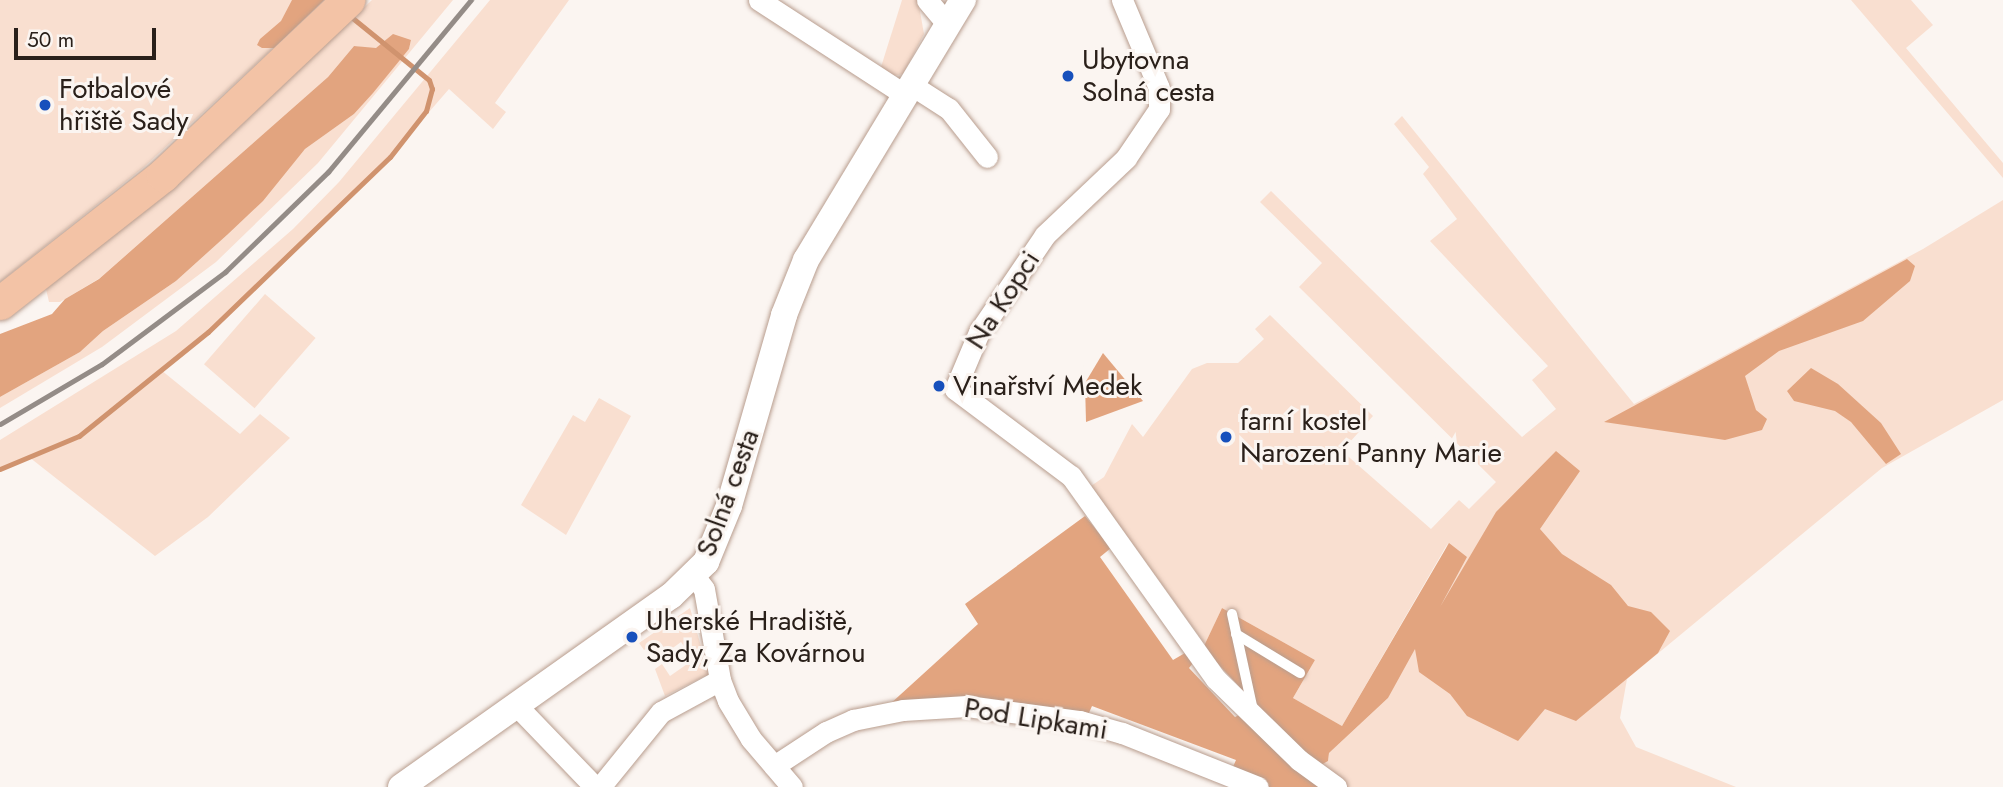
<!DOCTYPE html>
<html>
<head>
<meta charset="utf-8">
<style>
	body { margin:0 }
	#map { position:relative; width:2003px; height:787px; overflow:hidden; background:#fbf5f1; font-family:Jost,sans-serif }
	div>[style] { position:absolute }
	.green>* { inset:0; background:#f9dfd0; transform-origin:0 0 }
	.forest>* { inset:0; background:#e2a47f }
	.stream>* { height:5px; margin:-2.5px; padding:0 2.5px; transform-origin:2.5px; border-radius:2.5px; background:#d0936e }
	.roads { filter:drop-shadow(0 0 2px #b89d8e) drop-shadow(0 0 2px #b89d8e) }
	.service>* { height:10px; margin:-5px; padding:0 5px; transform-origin:5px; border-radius:5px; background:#fff }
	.minor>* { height:21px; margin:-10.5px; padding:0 10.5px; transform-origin:10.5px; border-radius:10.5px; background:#fff }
	.tertiary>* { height:26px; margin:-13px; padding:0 13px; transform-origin:13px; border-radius:13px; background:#fff }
	.primary>* { height:33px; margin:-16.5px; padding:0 16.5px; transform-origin:16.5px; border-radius:16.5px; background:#f3c3a6 }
	.rail>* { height:5px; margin:-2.5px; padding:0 2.5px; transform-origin:2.5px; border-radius:2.5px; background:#948c87 }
	.dots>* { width:19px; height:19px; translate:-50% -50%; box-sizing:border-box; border:4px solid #fbf5f1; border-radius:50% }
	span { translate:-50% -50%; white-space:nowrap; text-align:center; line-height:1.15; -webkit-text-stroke:6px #fbf5f1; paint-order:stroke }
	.poi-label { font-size:28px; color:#2a201a }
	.left { translate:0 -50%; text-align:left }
	.street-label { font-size:28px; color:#2a201a }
	.scale { position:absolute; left:14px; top:28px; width:142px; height:32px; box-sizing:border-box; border:4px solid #2a201a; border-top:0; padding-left:9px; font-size:21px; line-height:24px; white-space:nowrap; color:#2a201a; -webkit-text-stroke:5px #fbf5f1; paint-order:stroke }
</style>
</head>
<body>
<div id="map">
	<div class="green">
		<div style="clip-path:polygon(0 0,325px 0,144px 167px,0 282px)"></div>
		<div style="clip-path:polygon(372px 0,453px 0,318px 163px,216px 262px,102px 347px,0 408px,0 397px,80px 352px,103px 331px,176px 281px,227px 235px,305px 149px,354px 114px,409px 49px,411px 40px,376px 49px,354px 46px,328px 77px,100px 278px,60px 302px,49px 302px,46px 289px,234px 132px)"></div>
		<div style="clip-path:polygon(490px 0,569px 0,495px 103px,506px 112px,493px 129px,449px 89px,390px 157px,208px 332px,161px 370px,240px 434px,260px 414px,290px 438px,208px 517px,155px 556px,29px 457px,0 469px,0 440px,176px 331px,293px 229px,339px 182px)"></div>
		<div style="clip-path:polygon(902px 0,918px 0,924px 34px,903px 74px,893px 76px,881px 67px)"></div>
		<div style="clip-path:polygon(1851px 0,1911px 0,1933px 25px,1906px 48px,2003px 163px,2003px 178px)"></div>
		<div style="clip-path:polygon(1402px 116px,1634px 404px,1923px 249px,2003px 200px,2003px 400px,1882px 468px,1627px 679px,1620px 718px,1636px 747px,1736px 787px,1345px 787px,1316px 768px,1328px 761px,1329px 753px,1388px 698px,1448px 543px,1342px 726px,1293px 698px,1315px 660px,1222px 608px,1205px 644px,1091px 486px,1104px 477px,1132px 424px,1143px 437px,1192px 369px,1207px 363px,1238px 363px,1264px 339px,1255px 329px,1270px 315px,1373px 416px,1342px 451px,1431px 529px,1459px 500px,1469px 509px,1496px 482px,1299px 287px,1322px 263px,1260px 202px,1271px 191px,1522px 437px,1556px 409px,1532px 380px,1548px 366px,1430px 241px,1457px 219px,1423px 174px,1429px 167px,1394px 124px)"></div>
		<div style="left:265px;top:294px;width:67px;height:93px;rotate:41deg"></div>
		<div style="clip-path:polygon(599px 398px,631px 416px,566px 535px,521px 505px,573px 415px,585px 422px)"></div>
		<div style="clip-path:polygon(690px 608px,709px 674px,665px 696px,655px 669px,662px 664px,670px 676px,693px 660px,681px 642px,663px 655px,656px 654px,650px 646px,644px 650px,639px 643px)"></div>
	</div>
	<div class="forest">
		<div style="clip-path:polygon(292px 0,324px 0,274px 48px,262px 48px,257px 45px,260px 39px,281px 21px)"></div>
		<div style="clip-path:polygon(393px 34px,411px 40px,409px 49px,373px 93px,354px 114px,305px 149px,263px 201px,227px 235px,176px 281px,103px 331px,80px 352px,0 397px,0 334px,52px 314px,65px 299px,99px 279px,328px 77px,354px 46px,376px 48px)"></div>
		<div style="clip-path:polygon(1907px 259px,1915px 266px,1910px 281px,1863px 321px,1779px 351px,1745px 376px,1756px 410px,1767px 419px,1762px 430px,1725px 440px,1604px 422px)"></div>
		<div style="clip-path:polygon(1103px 353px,1143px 401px,1086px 422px,1085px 383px)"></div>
		<div style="clip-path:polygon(1811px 368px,1838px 384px,1881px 423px,1901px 454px,1886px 464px,1851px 422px,1835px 411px,1794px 401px,1787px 391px)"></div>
		<div style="clip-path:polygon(1556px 451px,1580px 471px,1540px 529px,1562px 554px,1611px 585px,1628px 606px,1651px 612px,1670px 631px,1658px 653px,1576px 721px,1545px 709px,1518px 741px,1467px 716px,1450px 694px,1419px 672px,1415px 649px,1388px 698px,1329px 753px,1328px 761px,1316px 768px,1203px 648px,1222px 608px,1315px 660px,1293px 698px,1342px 726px,1449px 543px,1467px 557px,1440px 607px,1496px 512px)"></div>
		<div style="clip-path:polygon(1085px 516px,1111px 548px,1100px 557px,1173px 660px,1185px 653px,1193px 663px,1189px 668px,1235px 717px,1241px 714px,1330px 787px,1269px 787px,1232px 769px,1236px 760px,1092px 706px,1088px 715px,889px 705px,978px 624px,965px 604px)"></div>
	</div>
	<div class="stream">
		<div style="left:0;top:469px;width:86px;rotate:-22.7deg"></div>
		<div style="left:79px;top:436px;width:166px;rotate:-38.9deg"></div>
		<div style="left:208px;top:332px;width:252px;rotate:-43.9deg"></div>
		<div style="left:390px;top:157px;width:58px;rotate:-52deg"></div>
		<div style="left:426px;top:111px;width:23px;rotate:-75deg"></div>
		<div style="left:432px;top:89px;width:9px;rotate:-108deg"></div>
		<div style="left:429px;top:80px;width:102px;rotate:-141deg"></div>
	</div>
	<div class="roads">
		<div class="service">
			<div style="left:1232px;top:614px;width:98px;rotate:77.7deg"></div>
			<div style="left:1236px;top:634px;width:75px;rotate:31.4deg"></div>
		</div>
		<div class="minor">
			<div style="left:759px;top:0;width:173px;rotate:33deg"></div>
			<div style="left:927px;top:0;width:30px;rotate:50deg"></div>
			<div style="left:1122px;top:0;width:95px;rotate:67.2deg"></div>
			<div style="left:1159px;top:88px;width:21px;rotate:90deg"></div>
			<div style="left:1159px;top:109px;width:59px;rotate:124deg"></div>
			<div style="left:1126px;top:158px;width:112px;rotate:136.5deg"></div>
			<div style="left:1045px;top:235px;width:117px;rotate:124.2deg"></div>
			<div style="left:979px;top:332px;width:62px;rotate:112.8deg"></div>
			<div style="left:955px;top:389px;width:145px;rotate:36.9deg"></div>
			<div style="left:1071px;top:476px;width:249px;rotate:54.5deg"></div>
			<div style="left:1216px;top:679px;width:116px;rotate:44.3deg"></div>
			<div style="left:1299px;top:760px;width:46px;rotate:36.1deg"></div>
			<div style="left:910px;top:84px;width:46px;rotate:32.7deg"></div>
			<div style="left:949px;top:109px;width:61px;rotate:51.6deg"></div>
			<div style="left:694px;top:576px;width:16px;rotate:52deg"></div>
			<div style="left:704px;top:589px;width:92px;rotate:80deg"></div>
			<div style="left:720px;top:680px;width:22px;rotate:69deg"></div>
			<div style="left:728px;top:701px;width:44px;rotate:58.8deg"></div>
			<div style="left:751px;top:739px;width:63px;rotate:49.5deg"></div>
			<div style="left:517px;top:706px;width:112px;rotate:46.1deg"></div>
			<div style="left:774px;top:766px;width:62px;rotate:-33.2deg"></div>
			<div style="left:826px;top:732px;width:30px;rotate:-24deg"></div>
			<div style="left:853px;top:720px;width:51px;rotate:-11.3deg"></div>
			<div style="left:903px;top:710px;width:64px;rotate:-3.6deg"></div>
			<div style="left:967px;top:706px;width:114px;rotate:7.6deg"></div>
			<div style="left:1080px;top:721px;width:44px;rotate:15.9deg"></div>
			<div style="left:1122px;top:733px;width:146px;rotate:21.7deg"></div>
			<div style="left:600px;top:787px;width:97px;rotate:-50.9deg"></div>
			<div style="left:661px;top:712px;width:67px;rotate:-28.5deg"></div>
		</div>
		<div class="tertiary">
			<div style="left:401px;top:787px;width:331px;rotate:-35.3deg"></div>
			<div style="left:671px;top:596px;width:49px;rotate:-44.2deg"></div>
			<div style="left:706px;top:562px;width:61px;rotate:-67.7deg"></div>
			<div style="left:729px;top:506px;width:199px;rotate:-73.9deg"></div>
			<div style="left:784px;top:315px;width:59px;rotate:-68.2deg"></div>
			<div style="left:806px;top:260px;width:304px;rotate:-58.9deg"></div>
		</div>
		<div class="primary">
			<div style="left:0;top:303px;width:207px;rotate:-38.1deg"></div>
			<div style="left:163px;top:175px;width:255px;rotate:-43.4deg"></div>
		</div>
	</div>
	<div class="rail">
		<div style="left:0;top:424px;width:118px;rotate:-30.5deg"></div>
		<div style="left:102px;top:364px;width:154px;rotate:-36.8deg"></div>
		<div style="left:225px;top:272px;width:144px;rotate:-44.2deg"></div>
		<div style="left:328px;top:172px;width:224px;rotate:-50.3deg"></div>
	</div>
	<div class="dots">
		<div style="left:1068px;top:76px;background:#1750bc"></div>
		<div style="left:45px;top:105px;background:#1750bc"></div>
		<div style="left:939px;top:386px;background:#1750bc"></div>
		<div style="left:1226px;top:437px;background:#1750bc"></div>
		<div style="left:632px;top:637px;background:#1750bc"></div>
	</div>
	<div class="poi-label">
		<span class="left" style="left:1082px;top:76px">Ubytovna<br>Solná cesta</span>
		<span class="left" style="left:59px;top:105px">Fotbalové<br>hřiště Sady</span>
		<span class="left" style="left:953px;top:386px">Vinařství Medek</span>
		<span class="left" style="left:1240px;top:437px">farní kostel<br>Narození Panny Marie</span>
		<span class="left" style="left:646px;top:637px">Uherské Hradiště,<br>Sady, Za Kovárnou</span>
	</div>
	<div class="street-label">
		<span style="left:1003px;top:300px;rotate:-57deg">Na Kopci</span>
		<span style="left:728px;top:493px;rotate:-70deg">Solná cesta</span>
		<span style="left:1036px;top:719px;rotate:9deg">Pod Lipkami</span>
	</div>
	<div class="scale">50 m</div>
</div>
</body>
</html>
